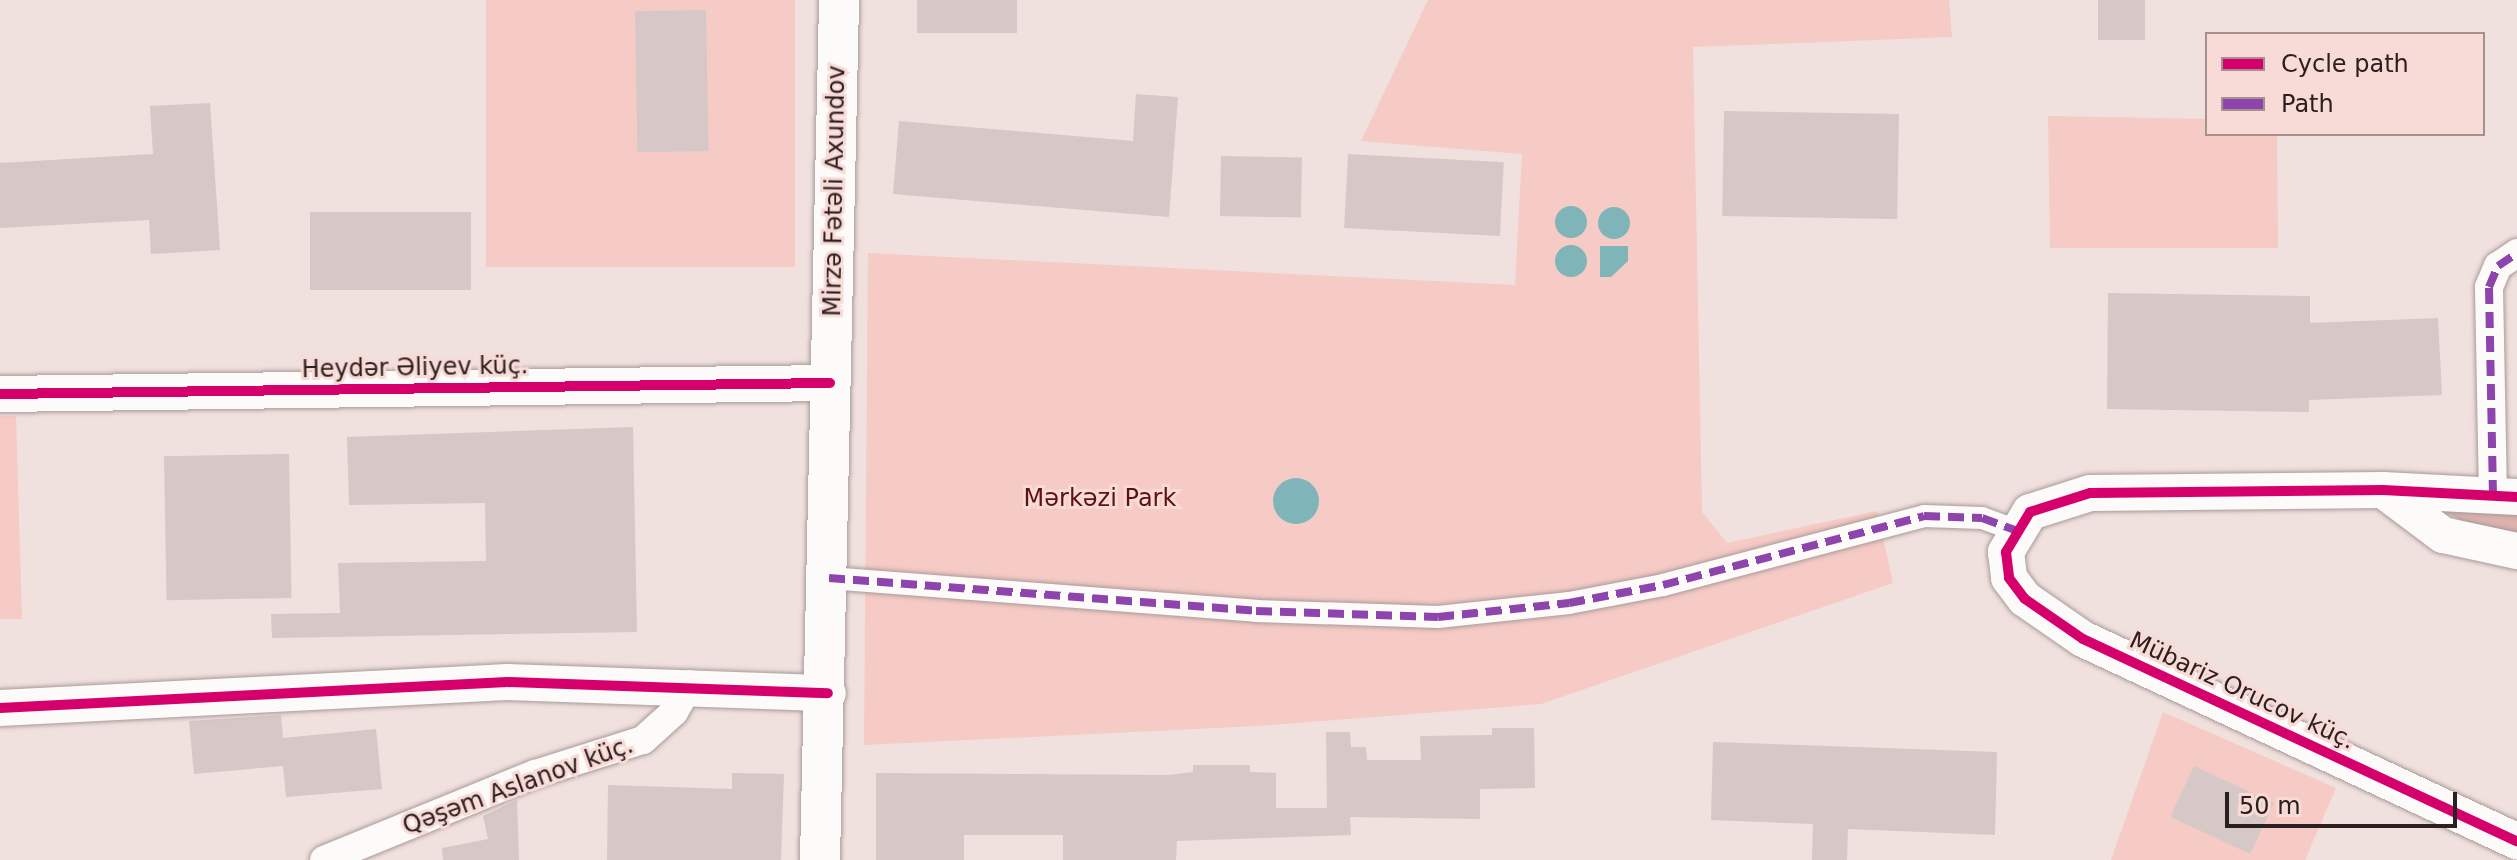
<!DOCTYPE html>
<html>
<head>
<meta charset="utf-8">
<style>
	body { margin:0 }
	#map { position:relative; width:2517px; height:860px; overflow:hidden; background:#f0e0de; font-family:"DejaVu Sans",sans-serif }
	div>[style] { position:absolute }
	.green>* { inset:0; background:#f6cac5; transform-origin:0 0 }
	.forest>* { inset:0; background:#deb2ae }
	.water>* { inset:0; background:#7fb5b9 }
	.round { border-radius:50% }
	.building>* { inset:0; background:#d5c8c7; transform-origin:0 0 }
	.roads { filter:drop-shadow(0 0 2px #a89b9a) drop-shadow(0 0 2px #a89b9a) }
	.pedestrian>* { height:22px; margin:-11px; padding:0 11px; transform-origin:11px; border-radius:11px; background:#fdfafa }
	.minor>* { height:28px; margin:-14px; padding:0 14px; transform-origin:14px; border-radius:14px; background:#fdfafa }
	.tertiary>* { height:36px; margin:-18px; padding:0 18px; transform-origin:18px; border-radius:18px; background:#fdfafa }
	.secondary>* { height:40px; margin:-20px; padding:0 20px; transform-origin:20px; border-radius:20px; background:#fdfafa }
	.quiet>* { height:8px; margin-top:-4px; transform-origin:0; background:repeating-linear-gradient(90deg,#8e44ad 0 16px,transparent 0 24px) }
	.cycleway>* { height:10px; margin:-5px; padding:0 5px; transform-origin:5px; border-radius:5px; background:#d6006c }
	span { translate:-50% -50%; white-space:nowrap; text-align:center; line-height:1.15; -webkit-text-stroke:6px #f8dad6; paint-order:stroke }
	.street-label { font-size:24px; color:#2b201f }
	.park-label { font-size:24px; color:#5f1011 }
	.legend { position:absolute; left:2205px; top:32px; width:280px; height:104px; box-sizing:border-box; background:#f8dad6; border:2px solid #a6908d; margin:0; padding:10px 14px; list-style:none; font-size:24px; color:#2b201f }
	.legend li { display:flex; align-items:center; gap:16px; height:40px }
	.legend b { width:40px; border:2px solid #a6908d }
	.scale { position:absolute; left:2225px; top:792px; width:232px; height:36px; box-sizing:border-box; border:4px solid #2b201f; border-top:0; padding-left:10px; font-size:24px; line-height:28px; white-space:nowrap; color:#2b201f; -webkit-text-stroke:6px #f8dad6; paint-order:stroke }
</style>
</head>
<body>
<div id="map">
	<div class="green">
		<div style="left:486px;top:0;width:309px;height:267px"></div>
		<div style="clip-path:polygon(1428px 0,1949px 0,1952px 37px,1693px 47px,1702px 512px,1727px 543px,1877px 511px,1893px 583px,1541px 704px,1256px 726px,864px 745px,868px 253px,1515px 285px,1522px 154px,1361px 141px)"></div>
		<div style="clip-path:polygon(2048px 116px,2207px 119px,2207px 134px,2277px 134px,2278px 248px,2050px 248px)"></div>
		<div style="clip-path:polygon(0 416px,16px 416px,22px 619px,0 619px)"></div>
		<div style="clip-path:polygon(2163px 712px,2336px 788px,2305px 860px,2111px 860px)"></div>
	</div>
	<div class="forest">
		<div style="clip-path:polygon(2438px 508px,2517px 510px,2517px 533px,2482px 532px)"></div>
	</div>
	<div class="water">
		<div class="round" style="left:1555px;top:206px;width:32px;height:32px"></div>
		<div class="round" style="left:1598px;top:207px;width:32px;height:32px"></div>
		<div class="round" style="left:1555px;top:245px;width:32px;height:32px"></div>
		<div style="clip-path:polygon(1600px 246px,1628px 246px,1628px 261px,1611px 277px,1600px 277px)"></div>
		<div class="round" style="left:1273px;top:478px;width:46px;height:46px"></div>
	</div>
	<div class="building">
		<div style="left:917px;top:0;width:100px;height:33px"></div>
		<div style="left:2098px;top:0;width:47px;height:40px"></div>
		<div style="left:706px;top:10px;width:141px;height:71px;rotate:89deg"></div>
		<div style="clip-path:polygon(1136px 94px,1178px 97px,1169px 217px,893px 194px,899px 121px,1133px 141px)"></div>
		<div style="clip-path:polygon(210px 103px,220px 250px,151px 254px,149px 220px,0 228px,0 163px,153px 154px,150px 106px)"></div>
		<div style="left:1724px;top:111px;width:175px;height:105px;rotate:1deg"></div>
		<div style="left:1348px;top:154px;width:156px;height:74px;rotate:3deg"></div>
		<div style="left:1221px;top:156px;width:81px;height:60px;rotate:1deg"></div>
		<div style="left:310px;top:212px;width:161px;height:78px"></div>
		<div style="clip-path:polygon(2108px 293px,2310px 296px,2310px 323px,2438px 318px,2442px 395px,2309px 400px,2309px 412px,2107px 409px)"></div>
		<div style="clip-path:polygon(633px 427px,637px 632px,272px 638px,271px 614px,340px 613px,338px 563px,486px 561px,485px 503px,349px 505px,347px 437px)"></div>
		<div style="left:289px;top:454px;width:144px;height:125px;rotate:89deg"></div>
		<div style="clip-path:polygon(281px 715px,283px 738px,376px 729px,382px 789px,286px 797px,283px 766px,194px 774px,189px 721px)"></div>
		<div style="clip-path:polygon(1492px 728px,1534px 728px,1535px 788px,1480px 789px,1480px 819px,1350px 817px,1351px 835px,1177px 841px,1176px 860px,1063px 860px,1063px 835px,964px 835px,964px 860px,876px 860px,876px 773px,1169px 775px,1193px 772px,1193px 765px,1250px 765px,1250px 772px,1276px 773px,1276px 808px,1327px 808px,1326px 732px,1350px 732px,1351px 747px,1366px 747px,1367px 760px,1421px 760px,1420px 736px,1492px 735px)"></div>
		<div style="clip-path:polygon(1713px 742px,1997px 752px,1995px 835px,1848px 829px,1847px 860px,1812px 860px,1813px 824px,1711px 820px)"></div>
		<div style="left:2194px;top:766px;width:88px;height:56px;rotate:25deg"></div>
		<div style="clip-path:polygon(732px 773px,784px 774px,781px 860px,607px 860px,608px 785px,732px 789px)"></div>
		<div style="clip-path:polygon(517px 800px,519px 860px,443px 860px,442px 848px,488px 839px,483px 816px)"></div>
	</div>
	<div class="roads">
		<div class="pedestrian">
			<div style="left:829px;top:578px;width:428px;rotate:4.4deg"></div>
			<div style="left:1256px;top:611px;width:182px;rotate:1.9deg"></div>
			<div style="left:1438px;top:617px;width:132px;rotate:-6.1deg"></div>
			<div style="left:1569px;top:603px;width:96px;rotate:-10.8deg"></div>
			<div style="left:1663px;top:585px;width:270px;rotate:-14.8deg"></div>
			<div style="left:1924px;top:516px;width:58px;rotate:2deg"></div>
			<div style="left:1982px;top:518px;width:35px;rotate:20deg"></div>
		</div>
		<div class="minor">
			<div style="left:2493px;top:496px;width:209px;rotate:-91.1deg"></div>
			<div style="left:2489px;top:287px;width:23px;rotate:-67deg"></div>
			<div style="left:2498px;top:266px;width:23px;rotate:-34deg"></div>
			<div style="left:324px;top:860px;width:228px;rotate:-22.2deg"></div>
			<div style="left:535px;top:774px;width:113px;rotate:-17.5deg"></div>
			<div style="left:643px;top:740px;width:42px;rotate:-42.1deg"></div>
			<div style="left:674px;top:712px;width:32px;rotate:-60deg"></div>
		</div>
		<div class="tertiary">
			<div style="left:0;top:394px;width:830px;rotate:-0.76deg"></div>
			<div style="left:2383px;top:490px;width:75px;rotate:36.9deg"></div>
			<div style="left:2443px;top:535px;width:76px;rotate:12.2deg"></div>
			<div style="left:2517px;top:497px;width:134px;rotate:-177deg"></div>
			<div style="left:2383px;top:490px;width:293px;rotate:179.4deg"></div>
			<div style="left:2090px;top:493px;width:63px;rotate:162.4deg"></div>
			<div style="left:2030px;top:512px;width:47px;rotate:121deg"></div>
			<div style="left:2006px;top:552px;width:26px;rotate:83deg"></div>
			<div style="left:2009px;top:578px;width:26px;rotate:53deg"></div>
			<div style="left:2025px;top:599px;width:70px;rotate:34.6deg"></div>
			<div style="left:2083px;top:639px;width:479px;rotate:25deg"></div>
			<div style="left:0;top:708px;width:508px;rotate:-2.94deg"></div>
			<div style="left:507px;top:682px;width:321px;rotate:2deg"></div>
		</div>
		<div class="secondary">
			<div style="left:820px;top:860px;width:860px;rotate:-88.73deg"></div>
		</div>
	</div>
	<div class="quiet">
		<div style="left:2493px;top:496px;width:209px;rotate:-91.1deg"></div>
		<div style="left:2489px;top:287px;width:23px;rotate:-67deg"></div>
		<div style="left:2498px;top:266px;width:23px;rotate:-34deg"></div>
		<div style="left:829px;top:578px;width:428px;rotate:4.4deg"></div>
		<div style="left:1256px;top:611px;width:182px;rotate:1.9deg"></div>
		<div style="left:1438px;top:617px;width:132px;rotate:-6.1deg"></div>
		<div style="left:1569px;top:603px;width:96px;rotate:-10.8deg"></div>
		<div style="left:1663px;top:585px;width:270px;rotate:-14.8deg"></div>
		<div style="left:1924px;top:516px;width:58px;rotate:2deg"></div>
		<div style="left:1982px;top:518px;width:35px;rotate:20deg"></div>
	</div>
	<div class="cycleway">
		<div style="left:0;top:394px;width:830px;rotate:-0.76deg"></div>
		<div style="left:2517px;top:497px;width:134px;rotate:-177deg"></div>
		<div style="left:2383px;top:490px;width:293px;rotate:179.4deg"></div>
		<div style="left:2090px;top:493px;width:63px;rotate:162.4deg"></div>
		<div style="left:2030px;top:512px;width:47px;rotate:121deg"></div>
		<div style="left:2006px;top:552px;width:26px;rotate:83deg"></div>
		<div style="left:2009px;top:578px;width:26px;rotate:53deg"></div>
		<div style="left:2025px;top:599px;width:70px;rotate:34.6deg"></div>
		<div style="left:2083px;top:639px;width:479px;rotate:25deg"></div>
		<div style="left:0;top:708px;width:508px;rotate:-2.94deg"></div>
		<div style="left:507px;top:682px;width:321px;rotate:2deg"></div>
	</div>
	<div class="street-label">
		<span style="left:835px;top:191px;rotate:-89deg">Mirzə Fətəli Axundov</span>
		<span style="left:415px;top:368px;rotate:-1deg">Heydər Əliyev küç.</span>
		<span style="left:2242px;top:691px;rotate:25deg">Mübariz Orucov küç.</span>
		<span style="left:518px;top:786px;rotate:-20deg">Qəşəm Aslanov küç.</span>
	</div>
	<div class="park-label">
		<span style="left:1100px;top:499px">Mərkəzi Park</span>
	</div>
	<ul class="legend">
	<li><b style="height:10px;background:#d6006c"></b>Cycle path</li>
	<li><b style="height:10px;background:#8e44ad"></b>Path</li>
	</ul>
	<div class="scale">50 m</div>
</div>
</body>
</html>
